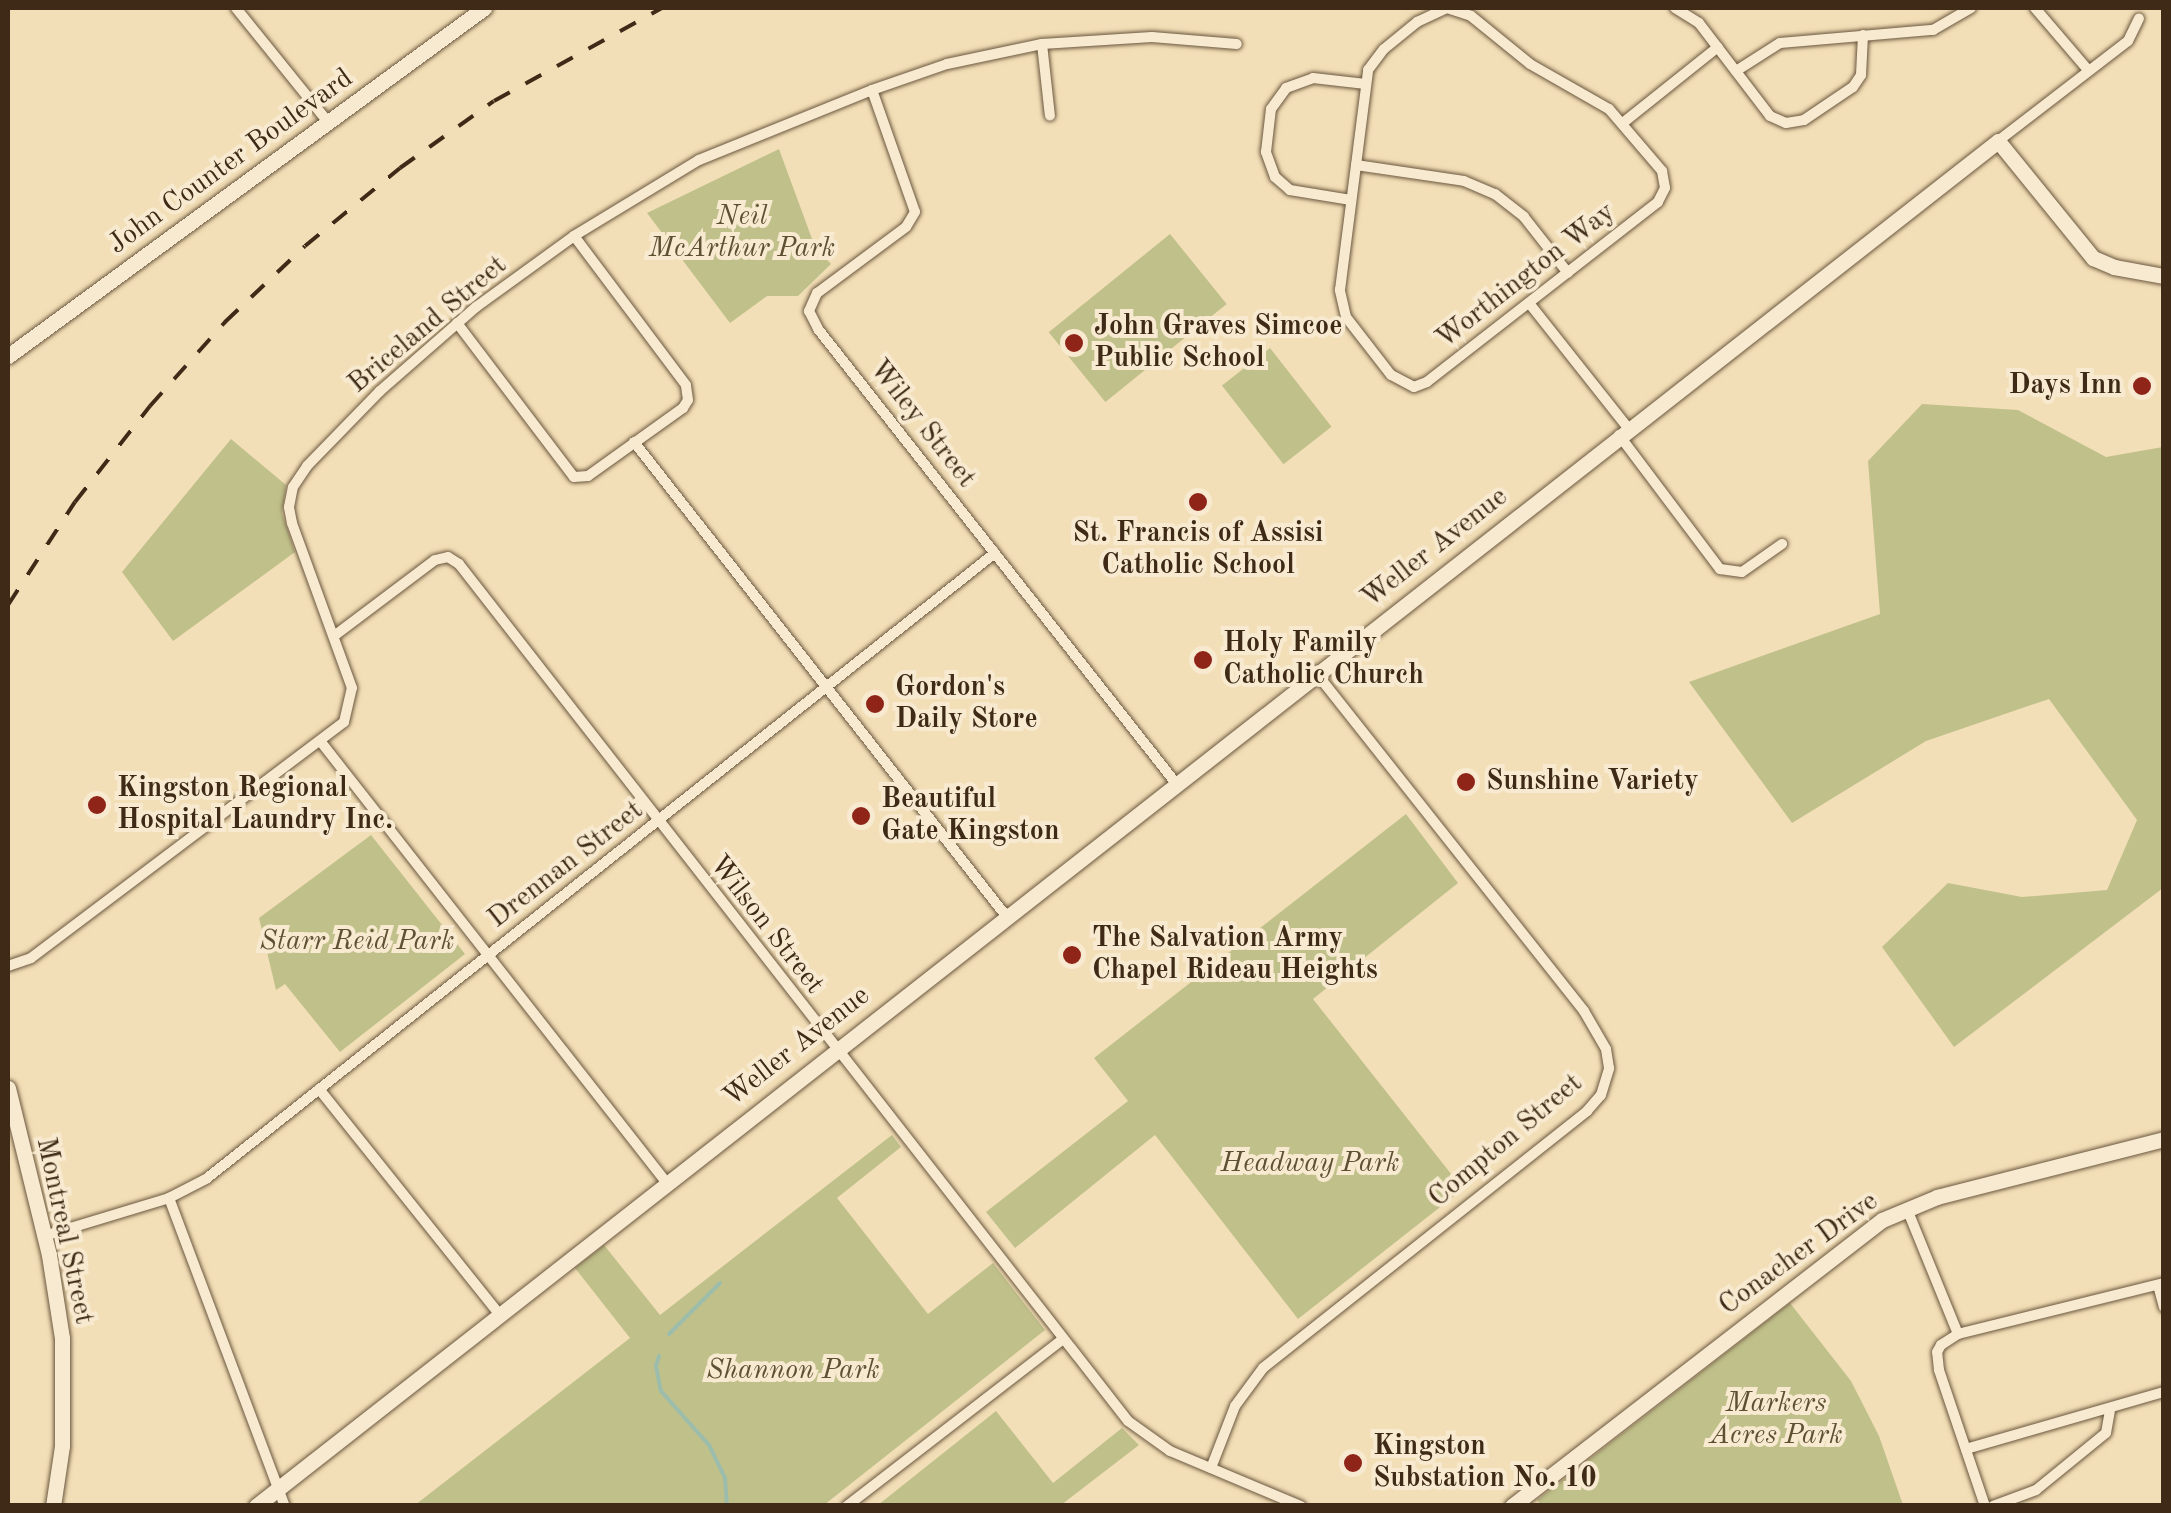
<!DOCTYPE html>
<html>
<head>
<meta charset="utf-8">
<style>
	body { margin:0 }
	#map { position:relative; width:2171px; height:1513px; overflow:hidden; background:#f3dfb7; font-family:"Old Standard TT",serif }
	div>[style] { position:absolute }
	.green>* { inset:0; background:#c0c08b; transform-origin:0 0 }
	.stream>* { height:4px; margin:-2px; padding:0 2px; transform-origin:2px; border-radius:2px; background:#9cbdab }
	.roads { filter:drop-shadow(0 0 2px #6b573e) drop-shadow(0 0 2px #6b573e) }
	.street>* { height:10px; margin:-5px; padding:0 5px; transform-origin:5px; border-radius:5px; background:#f7ead0 }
	.secondary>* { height:15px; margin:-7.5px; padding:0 7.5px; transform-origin:7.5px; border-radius:7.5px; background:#f7ead0 }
	.rail>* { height:4px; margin-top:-2px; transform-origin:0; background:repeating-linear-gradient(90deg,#3e2a16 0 18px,transparent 0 36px) }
	.dots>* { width:28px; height:28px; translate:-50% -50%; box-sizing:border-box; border:5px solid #f7ead0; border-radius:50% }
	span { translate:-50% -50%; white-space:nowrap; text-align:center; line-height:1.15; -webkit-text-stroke:8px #f7ead0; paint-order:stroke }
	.street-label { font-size:28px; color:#3e2a16 }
	.park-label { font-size:28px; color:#5e5033; font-style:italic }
	.poi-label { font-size:28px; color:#3e2a16; font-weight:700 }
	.left { translate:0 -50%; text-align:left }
	.right { translate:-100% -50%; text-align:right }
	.frame { position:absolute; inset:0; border:10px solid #3e2a16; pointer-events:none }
</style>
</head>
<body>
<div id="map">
	<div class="green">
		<div style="clip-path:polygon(779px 149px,815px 247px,831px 264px,798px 296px,767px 296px,730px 323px,647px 213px)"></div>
		<div style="left:1170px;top:234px;width:90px;height:156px;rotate:51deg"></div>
		<div style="left:1270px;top:348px;width:100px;height:61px;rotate:52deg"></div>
		<div style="clip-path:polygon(1922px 404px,2018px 410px,2106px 457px,2163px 447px,2163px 888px,1954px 1047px,1882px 947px,1948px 883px,2022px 897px,2107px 890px,2137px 820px,2049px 699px,1926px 741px,1792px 823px,1689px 682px,1880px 614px,1868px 461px)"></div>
		<div style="clip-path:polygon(231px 439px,286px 485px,282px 513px,295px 552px,173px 641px,122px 572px)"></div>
		<div style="clip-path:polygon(1406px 814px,1458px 883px,1313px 999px,1463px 1189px,1298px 1319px,1155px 1135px,1015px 1248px,986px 1212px,1128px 1101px,1094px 1058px)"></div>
		<div style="clip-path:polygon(371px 835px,465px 954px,340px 1052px,285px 984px,276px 990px,259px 918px)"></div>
		<div style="clip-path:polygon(892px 1135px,901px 1147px,837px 1198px,928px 1314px,993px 1263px,1045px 1330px,824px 1505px,415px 1505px,630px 1338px,575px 1268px,604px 1245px,660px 1315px)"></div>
		<div style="clip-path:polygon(1790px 1303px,1851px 1381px,1879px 1436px,1903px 1505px,1541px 1505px,1537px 1500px)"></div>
		<div style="clip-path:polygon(996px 1411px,1053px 1483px,1122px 1428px,1139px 1445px,1061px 1505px,878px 1505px)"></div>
	</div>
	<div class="stream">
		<div style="left:669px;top:1334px;width:72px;rotate:-45deg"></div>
		<div style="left:659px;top:1356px;width:10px;rotate:107deg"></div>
		<div style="left:656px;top:1366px;width:25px;rotate:79deg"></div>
		<div style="left:661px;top:1391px;width:72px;rotate:48.4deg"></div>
		<div style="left:709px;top:1445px;width:37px;rotate:64deg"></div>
		<div style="left:725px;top:1478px;width:28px;rotate:86deg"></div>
	</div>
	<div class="roads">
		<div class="street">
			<div style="left:236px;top:8px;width:146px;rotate:51.1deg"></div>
			<div style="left:1447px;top:8px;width:25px;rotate:18deg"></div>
			<div style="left:1471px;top:16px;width:76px;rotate:39.1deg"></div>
			<div style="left:1530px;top:64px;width:91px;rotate:29.7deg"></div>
			<div style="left:1609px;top:109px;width:82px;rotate:49.5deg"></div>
			<div style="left:1662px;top:171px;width:17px;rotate:80deg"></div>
			<div style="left:1665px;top:188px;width:16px;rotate:117deg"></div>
			<div style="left:1658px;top:202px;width:293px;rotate:142.1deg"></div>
			<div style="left:1427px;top:382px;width:14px;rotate:159deg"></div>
			<div style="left:1414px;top:387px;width:26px;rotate:-152deg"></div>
			<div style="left:1391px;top:375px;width:73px;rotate:-127.8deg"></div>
			<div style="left:1346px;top:317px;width:28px;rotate:-103deg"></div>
			<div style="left:1340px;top:290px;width:222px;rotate:-82.7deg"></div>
			<div style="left:1368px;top:70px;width:26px;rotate:-53deg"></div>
			<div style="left:1384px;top:49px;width:43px;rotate:-39.3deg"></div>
			<div style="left:1417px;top:22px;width:33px;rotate:-25deg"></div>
			<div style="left:1675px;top:8px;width:28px;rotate:32deg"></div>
			<div style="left:1699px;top:23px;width:117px;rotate:52.6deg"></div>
			<div style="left:1770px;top:116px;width:17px;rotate:24deg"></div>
			<div style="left:1786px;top:123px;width:18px;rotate:-9deg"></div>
			<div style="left:1804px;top:120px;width:59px;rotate:-34deg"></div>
			<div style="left:1853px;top:87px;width:14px;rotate:-56deg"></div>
			<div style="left:1861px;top:75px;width:40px;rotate:-87.1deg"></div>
			<div style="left:2035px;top:8px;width:82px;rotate:49.5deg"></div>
			<div style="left:1042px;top:44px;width:72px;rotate:83.7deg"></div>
			<div style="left:1736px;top:71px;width:52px;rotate:-32.5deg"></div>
			<div style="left:1780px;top:43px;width:154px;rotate:-4.9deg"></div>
			<div style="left:1933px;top:30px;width:44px;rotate:-30.1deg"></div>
			<div style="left:872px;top:90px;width:129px;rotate:70.6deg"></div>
			<div style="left:915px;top:212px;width:17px;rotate:121deg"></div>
			<div style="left:906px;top:227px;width:111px;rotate:143.4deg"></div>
			<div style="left:817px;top:293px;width:20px;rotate:114deg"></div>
			<div style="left:809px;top:311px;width:20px;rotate:63deg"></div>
			<div style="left:818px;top:329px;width:577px;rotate:51.76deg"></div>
			<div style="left:1624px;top:122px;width:120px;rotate:-38.6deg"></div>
			<div style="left:1998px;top:141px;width:164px;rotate:-37.6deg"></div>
			<div style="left:2128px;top:41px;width:25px;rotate:-64deg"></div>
			<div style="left:1356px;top:165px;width:109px;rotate:8.4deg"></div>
			<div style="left:1464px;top:181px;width:34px;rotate:23deg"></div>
			<div style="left:1495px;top:194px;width:37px;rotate:38deg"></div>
			<div style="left:1524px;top:217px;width:71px;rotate:51.8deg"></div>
			<div style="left:1351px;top:200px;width:62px;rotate:-170.7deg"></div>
			<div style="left:1290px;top:190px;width:20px;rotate:-139deg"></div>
			<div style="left:1275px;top:177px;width:27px;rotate:-110deg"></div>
			<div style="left:1266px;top:152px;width:43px;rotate:-83.4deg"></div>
			<div style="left:1271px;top:109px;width:26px;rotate:-54deg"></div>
			<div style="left:1286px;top:88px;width:29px;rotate:-20deg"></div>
			<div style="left:1313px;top:78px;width:53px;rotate:6.5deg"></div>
			<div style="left:1529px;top:303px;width:159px;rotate:51.6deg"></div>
			<div style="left:457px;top:323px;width:193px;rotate:52.8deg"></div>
			<div style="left:574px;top:477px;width:14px;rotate:-4deg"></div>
			<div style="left:588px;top:476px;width:117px;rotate:-35.6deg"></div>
			<div style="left:683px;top:408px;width:9px;rotate:-58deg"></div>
			<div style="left:688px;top:400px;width:15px;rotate:-98deg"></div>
			<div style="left:686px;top:385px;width:186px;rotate:-126.9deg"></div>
			<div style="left:1619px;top:435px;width:168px;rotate:53deg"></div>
			<div style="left:1720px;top:569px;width:22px;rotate:8deg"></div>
			<div style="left:1742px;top:572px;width:49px;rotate:-35deg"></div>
			<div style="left:634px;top:442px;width:603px;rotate:51.87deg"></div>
			<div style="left:334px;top:636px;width:126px;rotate:-37deg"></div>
			<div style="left:435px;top:560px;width:13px;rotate:-13deg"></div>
			<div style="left:448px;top:557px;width:13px;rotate:32deg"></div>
			<div style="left:459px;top:564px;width:1087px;rotate:52.02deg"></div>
			<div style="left:1128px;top:1421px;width:52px;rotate:35.5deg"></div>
			<div style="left:1170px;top:1451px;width:142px;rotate:22.8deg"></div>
			<div style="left:321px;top:742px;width:559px;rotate:51.9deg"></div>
			<div style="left:8px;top:966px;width:24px;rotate:-19deg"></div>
			<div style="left:31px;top:958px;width:392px;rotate:-37deg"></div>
			<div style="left:344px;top:722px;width:35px;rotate:-77deg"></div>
			<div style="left:352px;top:688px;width:176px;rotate:-110deg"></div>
			<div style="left:292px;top:523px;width:16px;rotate:-101deg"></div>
			<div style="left:289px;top:507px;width:20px;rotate:-79deg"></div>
			<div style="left:293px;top:487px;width:25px;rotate:-56deg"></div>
			<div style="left:307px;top:466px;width:105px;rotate:-45.8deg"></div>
			<div style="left:380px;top:391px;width:128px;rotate:-41.2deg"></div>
			<div style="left:476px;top:307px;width:121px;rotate:-35.9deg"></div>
			<div style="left:574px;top:236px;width:146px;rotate:-31.3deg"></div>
			<div style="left:699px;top:160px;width:187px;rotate:-22deg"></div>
			<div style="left:872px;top:90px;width:79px;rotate:-19.1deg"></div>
			<div style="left:947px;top:64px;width:97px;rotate:-11.9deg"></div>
			<div style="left:1042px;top:44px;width:110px;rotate:-3.6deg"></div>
			<div style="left:1152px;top:37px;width:85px;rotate:4.7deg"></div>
			<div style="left:319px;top:1089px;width:288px;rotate:51.3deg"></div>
			<div style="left:169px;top:1198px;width:329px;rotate:69.4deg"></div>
			<div style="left:1907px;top:1209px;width:135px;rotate:67.8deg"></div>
			<div style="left:44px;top:1236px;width:131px;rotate:-16.9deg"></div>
			<div style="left:169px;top:1198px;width:42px;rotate:-27.2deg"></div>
			<div style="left:206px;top:1179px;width:1007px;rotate:-38.43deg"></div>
			<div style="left:2158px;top:1285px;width:23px;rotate:75deg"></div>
			<div style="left:1966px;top:1449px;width:206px;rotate:-16.1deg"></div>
			<div style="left:1211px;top:1468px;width:66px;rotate:-68.8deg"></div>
			<div style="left:1235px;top:1406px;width:47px;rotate:-53.6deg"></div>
			<div style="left:1263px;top:1368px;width:414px;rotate:-38.4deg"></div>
			<div style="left:1587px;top:1111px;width:21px;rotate:-49deg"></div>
			<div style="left:1601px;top:1095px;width:28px;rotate:-73deg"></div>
			<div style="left:1609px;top:1068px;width:19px;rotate:-99deg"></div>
			<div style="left:1606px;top:1049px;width:44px;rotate:-120.1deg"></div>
			<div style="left:1584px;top:1011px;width:434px;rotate:-128.4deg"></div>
			<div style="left:847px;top:1506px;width:273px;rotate:-37.7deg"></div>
			<div style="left:1985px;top:1506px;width:144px;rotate:-108.7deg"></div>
			<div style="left:1939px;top:1370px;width:18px;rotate:-96deg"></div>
			<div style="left:1937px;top:1352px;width:8px;rotate:-60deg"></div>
			<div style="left:1941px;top:1345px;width:20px;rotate:-33deg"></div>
			<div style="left:1958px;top:1334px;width:212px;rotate:-13.9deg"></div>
			<div style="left:1993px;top:1506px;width:46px;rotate:-20.4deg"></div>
			<div style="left:2036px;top:1490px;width:90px;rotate:-39.2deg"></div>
			<div style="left:2106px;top:1433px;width:22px;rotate:-80deg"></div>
		</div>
		<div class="secondary">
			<div style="left:8px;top:356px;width:590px;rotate:-36.17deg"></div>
			<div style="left:8px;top:1088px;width:172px;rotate:76.2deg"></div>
			<div style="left:49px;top:1255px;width:84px;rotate:81.1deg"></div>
			<div style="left:62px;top:1338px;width:108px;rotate:90deg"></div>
			<div style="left:62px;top:1446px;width:61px;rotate:98.5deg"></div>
			<div style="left:256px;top:1506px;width:2213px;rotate:-38.08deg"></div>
			<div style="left:1998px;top:141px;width:151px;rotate:50.9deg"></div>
			<div style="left:2093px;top:258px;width:23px;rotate:23deg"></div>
			<div style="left:2114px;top:267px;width:51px;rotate:10.2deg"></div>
			<div style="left:1512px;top:1506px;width:468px;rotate:-37.7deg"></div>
			<div style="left:1882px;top:1220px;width:60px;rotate:-22.7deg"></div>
			<div style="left:1937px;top:1197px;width:234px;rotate:-14.3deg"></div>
		</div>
	</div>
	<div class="rail">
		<div style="left:8px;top:605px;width:123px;rotate:-57deg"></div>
		<div style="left:75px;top:502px;width:122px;rotate:-52deg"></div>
		<div style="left:150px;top:406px;width:113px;rotate:-48.2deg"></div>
		<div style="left:225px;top:322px;width:110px;rotate:-43.5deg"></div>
		<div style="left:305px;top:246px;width:123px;rotate:-39.4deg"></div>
		<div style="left:400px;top:168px;width:115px;rotate:-35.5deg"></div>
		<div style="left:494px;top:101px;width:192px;rotate:-29deg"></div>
	</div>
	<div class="dots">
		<div style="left:1074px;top:343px;background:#8f2418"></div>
		<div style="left:2142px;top:386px;background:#8f2418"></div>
		<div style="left:1198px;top:502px;background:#8f2418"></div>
		<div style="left:1203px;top:660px;background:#8f2418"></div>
		<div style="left:875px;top:704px;background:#8f2418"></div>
		<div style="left:1466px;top:782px;background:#8f2418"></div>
		<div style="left:97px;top:805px;background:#8f2418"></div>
		<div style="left:861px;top:816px;background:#8f2418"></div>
		<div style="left:1072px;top:955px;background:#8f2418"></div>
		<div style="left:1353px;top:1463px;background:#8f2418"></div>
	</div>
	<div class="street-label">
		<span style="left:231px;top:162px;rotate:-36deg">John Counter Boulevard</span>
		<span style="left:1526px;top:276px;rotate:-38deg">Worthington Way</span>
		<span style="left:428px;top:325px;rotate:-40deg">Briceland Street</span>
		<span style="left:922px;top:424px;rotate:52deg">Wiley Street</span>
		<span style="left:1435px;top:548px;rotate:-38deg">Weller Avenue</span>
		<span style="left:566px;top:865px;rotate:-38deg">Drennan Street</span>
		<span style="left:766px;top:925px;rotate:52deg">Wilson Street</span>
		<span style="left:797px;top:1047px;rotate:-38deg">Weller Avenue</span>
		<span style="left:1506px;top:1141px;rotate:-40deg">Compton Street</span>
		<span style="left:64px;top:1231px;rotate:78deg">Montreal Street</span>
		<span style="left:1799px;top:1254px;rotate:-36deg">Conacher Drive</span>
	</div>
	<div class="park-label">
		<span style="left:742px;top:233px">Neil<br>McArthur Park</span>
		<span style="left:357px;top:942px">Starr Reid Park</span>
		<span style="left:1310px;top:1164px">Headway Park</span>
		<span style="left:793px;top:1371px">Shannon Park</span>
		<span style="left:1776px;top:1420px">Markers<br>Acres Park</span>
	</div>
	<div class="poi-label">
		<span class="left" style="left:1094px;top:343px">John Graves Simcoe<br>Public School</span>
		<span class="right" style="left:2122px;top:386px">Days Inn</span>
		<span style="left:1198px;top:550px">St. Francis of Assisi<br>Catholic School</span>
		<span class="left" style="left:1223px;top:660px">Holy Family<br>Catholic Church</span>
		<span class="left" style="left:895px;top:704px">Gordon's<br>Daily Store</span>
		<span class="left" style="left:1486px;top:782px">Sunshine Variety</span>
		<span class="left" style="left:117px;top:805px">Kingston Regional<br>Hospital Laundry Inc.</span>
		<span class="left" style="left:881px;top:816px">Beautiful<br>Gate Kingston</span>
		<span class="left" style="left:1092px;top:955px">The Salvation Army<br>Chapel Rideau Heights</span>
		<span class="left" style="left:1373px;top:1463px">Kingston<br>Substation No. 10</span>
	</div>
	<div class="frame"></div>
</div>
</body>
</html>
